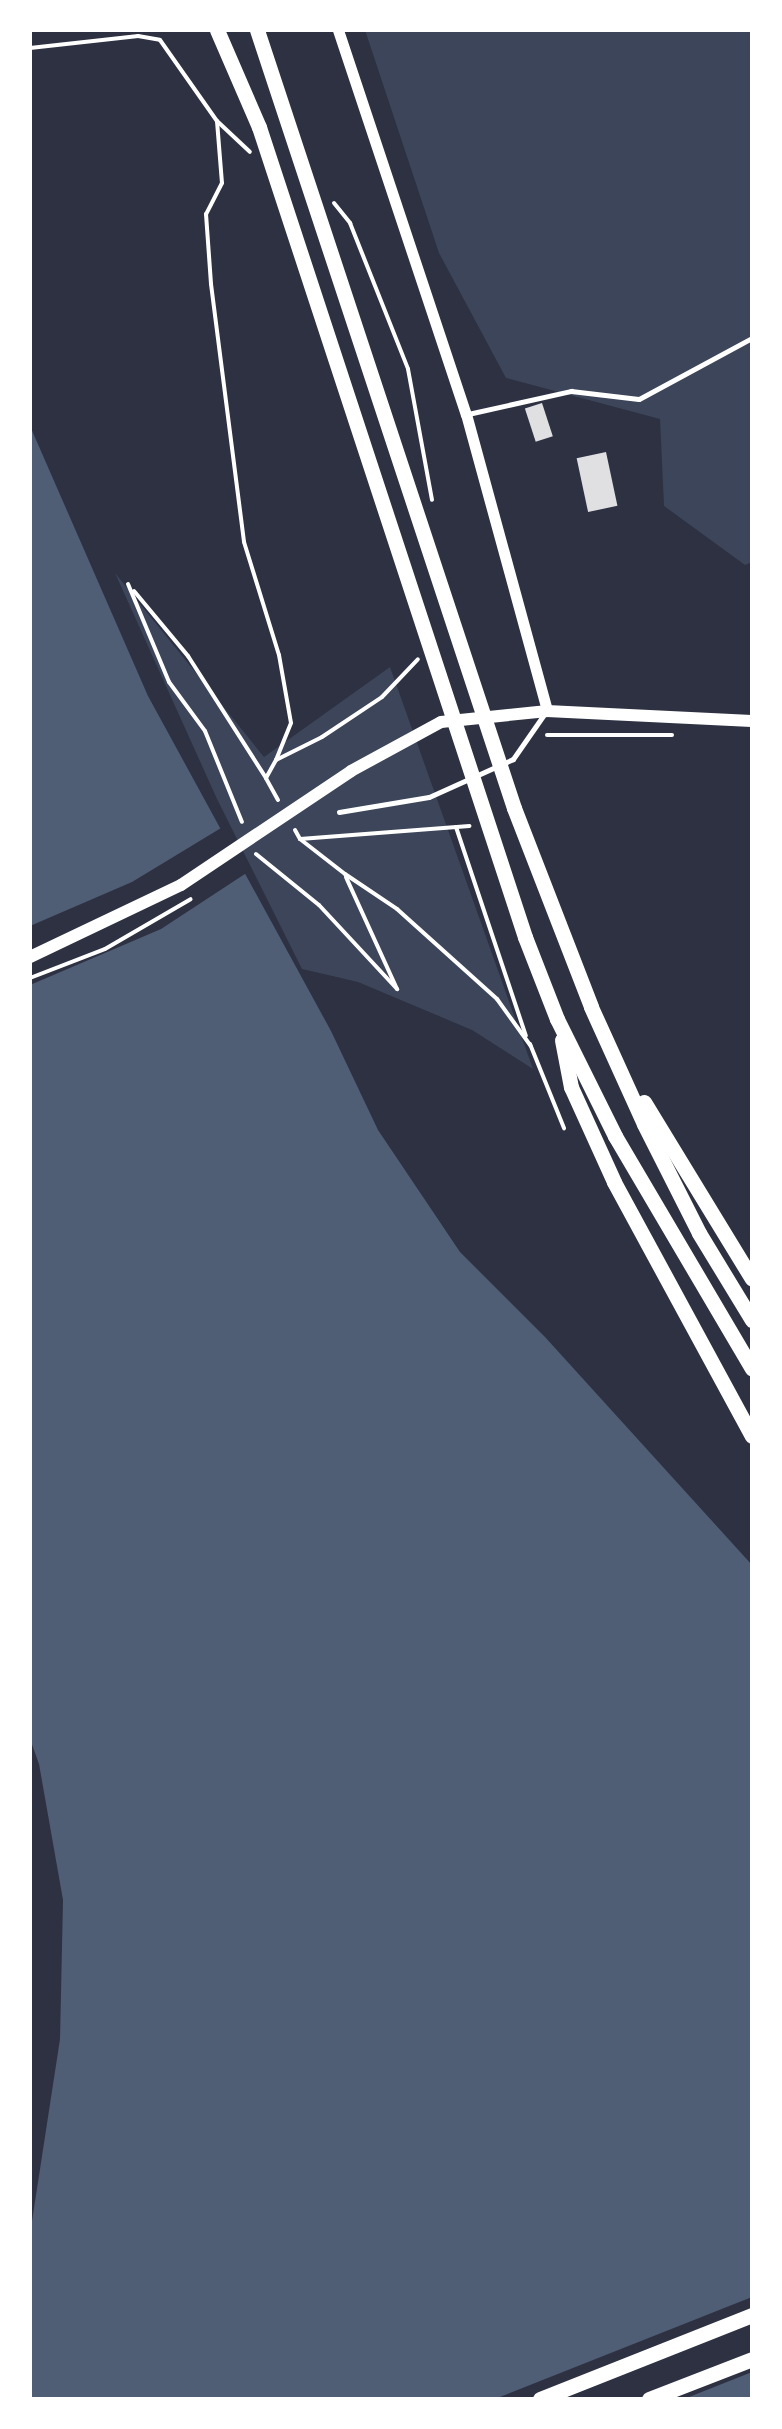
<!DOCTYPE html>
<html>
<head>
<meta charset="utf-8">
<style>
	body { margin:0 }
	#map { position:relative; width:782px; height:2429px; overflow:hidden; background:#2d3142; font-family:"Golos Text",sans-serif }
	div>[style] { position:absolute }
	.green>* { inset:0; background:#3c4559 }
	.water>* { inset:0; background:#4f5d75 }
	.pier>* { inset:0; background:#2d3142 }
	.building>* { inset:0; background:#e0e0e3; transform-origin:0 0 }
	.path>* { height:4px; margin:-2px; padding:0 2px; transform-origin:2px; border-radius:2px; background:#fff }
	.service>* { height:5px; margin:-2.5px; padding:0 2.5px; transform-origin:2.5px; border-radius:2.5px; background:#fff }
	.tertiary>* { height:11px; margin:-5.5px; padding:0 5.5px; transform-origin:5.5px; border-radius:5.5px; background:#fff }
	.secondary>* { height:12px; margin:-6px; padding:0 6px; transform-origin:6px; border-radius:6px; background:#fff }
	.primary>* { height:15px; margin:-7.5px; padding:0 7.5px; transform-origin:7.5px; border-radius:7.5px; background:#fff }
	.trunk>* { height:15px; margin:-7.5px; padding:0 7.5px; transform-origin:7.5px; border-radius:7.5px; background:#fff }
	span { translate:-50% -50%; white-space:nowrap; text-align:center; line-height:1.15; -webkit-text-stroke:9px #fff; paint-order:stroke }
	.frame { position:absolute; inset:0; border:32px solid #fff; pointer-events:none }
</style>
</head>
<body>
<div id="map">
	<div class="green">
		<div style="clip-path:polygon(365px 30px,752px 30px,752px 562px,745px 565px,664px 506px,660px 419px,506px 378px,439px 253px)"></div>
		<div style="clip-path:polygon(115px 573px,264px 757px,390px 667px,533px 1069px,472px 1030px,358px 982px,302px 969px,217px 799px)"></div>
	</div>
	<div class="water">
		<div style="clip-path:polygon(30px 426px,148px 696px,331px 1031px,378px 1130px,460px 1252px,545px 1337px,752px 1565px,752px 2399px,30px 2399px,30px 2234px,60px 2039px,63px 1900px,39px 1764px,30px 1739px)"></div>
	</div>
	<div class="pier">
		<div style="clip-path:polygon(226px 825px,251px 870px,161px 929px,30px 985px,30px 926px,132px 882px)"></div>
		<div style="clip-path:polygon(752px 2297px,752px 2372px,684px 2399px,495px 2399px)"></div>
	</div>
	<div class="building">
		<div style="left:542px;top:403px;width:35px;height:18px;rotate:72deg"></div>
		<div style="left:606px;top:452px;width:55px;height:30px;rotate:78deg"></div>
	</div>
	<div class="path">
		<div style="left:30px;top:48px;width:109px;rotate:-6.3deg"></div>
		<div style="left:138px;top:36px;width:22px;rotate:10deg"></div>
		<div style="left:160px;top:40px;width:99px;rotate:54.9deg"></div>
		<div style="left:217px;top:121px;width:45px;rotate:43.2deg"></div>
		<div style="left:217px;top:121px;width:62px;rotate:85.4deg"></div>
		<div style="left:222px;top:183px;width:35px;rotate:117deg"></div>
		<div style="left:206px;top:214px;width:70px;rotate:85.9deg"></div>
		<div style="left:211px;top:284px;width:260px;rotate:82.7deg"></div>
		<div style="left:244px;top:542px;width:118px;rotate:72.8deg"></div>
		<div style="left:279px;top:655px;width:69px;rotate:80deg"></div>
		<div style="left:291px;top:723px;width:40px;rotate:112deg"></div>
		<div style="left:334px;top:203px;width:26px;rotate:51deg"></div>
		<div style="left:350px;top:223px;width:157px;rotate:68.3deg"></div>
		<div style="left:408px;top:369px;width:133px;rotate:79.6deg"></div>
		<div style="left:128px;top:584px;width:106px;rotate:67.3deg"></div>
		<div style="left:169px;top:682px;width:61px;rotate:53.7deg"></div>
		<div style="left:205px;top:731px;width:98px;rotate:67.9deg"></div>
		<div style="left:134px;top:591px;width:85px;rotate:50.3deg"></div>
		<div style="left:188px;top:656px;width:145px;rotate:57.4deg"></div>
		<div style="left:547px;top:735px;width:125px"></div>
		<div style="left:278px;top:800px;width:25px;rotate:-119deg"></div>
		<div style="left:266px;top:778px;width:21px;rotate:-61deg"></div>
		<div style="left:276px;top:760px;width:51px;rotate:-26.6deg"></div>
		<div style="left:322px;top:737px;width:72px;rotate:-33.7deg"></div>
		<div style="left:382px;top:697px;width:52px;rotate:-46.5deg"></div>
		<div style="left:456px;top:827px;width:220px;rotate:71.5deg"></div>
		<div style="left:295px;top:830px;width:10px;rotate:61deg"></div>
		<div style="left:300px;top:839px;width:57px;rotate:37.9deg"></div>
		<div style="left:345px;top:874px;width:63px;rotate:33.9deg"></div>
		<div style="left:397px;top:909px;width:135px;rotate:42deg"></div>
		<div style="left:497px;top:999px;width:57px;rotate:54.3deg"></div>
		<div style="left:300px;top:839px;width:170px;rotate:-4.4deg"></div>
		<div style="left:256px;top:854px;width:81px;rotate:39deg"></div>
		<div style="left:319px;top:905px;width:115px;rotate:47.1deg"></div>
		<div style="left:397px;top:989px;width:123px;rotate:-114.5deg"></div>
		<div style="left:30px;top:978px;width:80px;rotate:-21.1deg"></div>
		<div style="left:105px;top:949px;width:99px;rotate:-30.2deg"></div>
		<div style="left:530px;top:1044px;width:91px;rotate:68deg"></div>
	</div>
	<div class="service">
		<div style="left:468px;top:414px;width:106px;rotate:-12.6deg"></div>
		<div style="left:571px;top:391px;width:68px;rotate:6.7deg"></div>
		<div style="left:639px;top:399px;width:128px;rotate:-28.4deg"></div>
		<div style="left:339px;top:812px;width:91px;rotate:-9.5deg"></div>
		<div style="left:429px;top:797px;width:92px;rotate:-24.3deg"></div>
		<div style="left:513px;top:759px;width:56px;rotate:-55.2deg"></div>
	</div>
	<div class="tertiary">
		<div style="left:338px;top:30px;width:405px;rotate:71.6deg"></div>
		<div style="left:466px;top:414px;width:308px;rotate:74.7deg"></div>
	</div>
	<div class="secondary">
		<div style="left:30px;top:957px;width:167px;rotate:-25.5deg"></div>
		<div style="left:181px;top:885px;width:205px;rotate:-33.8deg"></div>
		<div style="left:351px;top:771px;width:102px;rotate:-28.6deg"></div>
		<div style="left:441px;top:722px;width:107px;rotate:-5.9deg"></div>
		<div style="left:547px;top:711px;width:205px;rotate:2.8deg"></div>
	</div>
	<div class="primary">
		<div style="left:540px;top:2399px;width:228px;rotate:-21.6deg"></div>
		<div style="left:649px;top:2399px;width:110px;rotate:-21.2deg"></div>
	</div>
	<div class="trunk">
		<div style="left:217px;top:30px;width:106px;rotate:66.6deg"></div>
		<div style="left:259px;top:127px;width:853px;rotate:71.82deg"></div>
		<div style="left:525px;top:937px;width:88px;rotate:68.7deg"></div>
		<div style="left:557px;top:1019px;width:131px;rotate:63.6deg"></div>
		<div style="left:615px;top:1136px;width:270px;rotate:59.5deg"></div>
		<div style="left:257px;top:30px;width:819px;rotate:71.72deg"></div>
		<div style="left:514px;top:808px;width:213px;rotate:68.8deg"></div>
		<div style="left:591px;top:1007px;width:128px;rotate:65.6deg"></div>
		<div style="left:644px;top:1124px;width:122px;rotate:63.2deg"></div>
		<div style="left:699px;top:1233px;width:102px;rotate:58.7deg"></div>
		<div style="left:562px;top:1040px;width:48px;rotate:79.2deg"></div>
		<div style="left:571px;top:1087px;width:104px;rotate:65.6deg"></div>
		<div style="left:614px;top:1182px;width:289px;rotate:61.5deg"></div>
		<div style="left:644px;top:1102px;width:207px;rotate:58.6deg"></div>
	</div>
	<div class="frame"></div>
</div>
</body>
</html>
